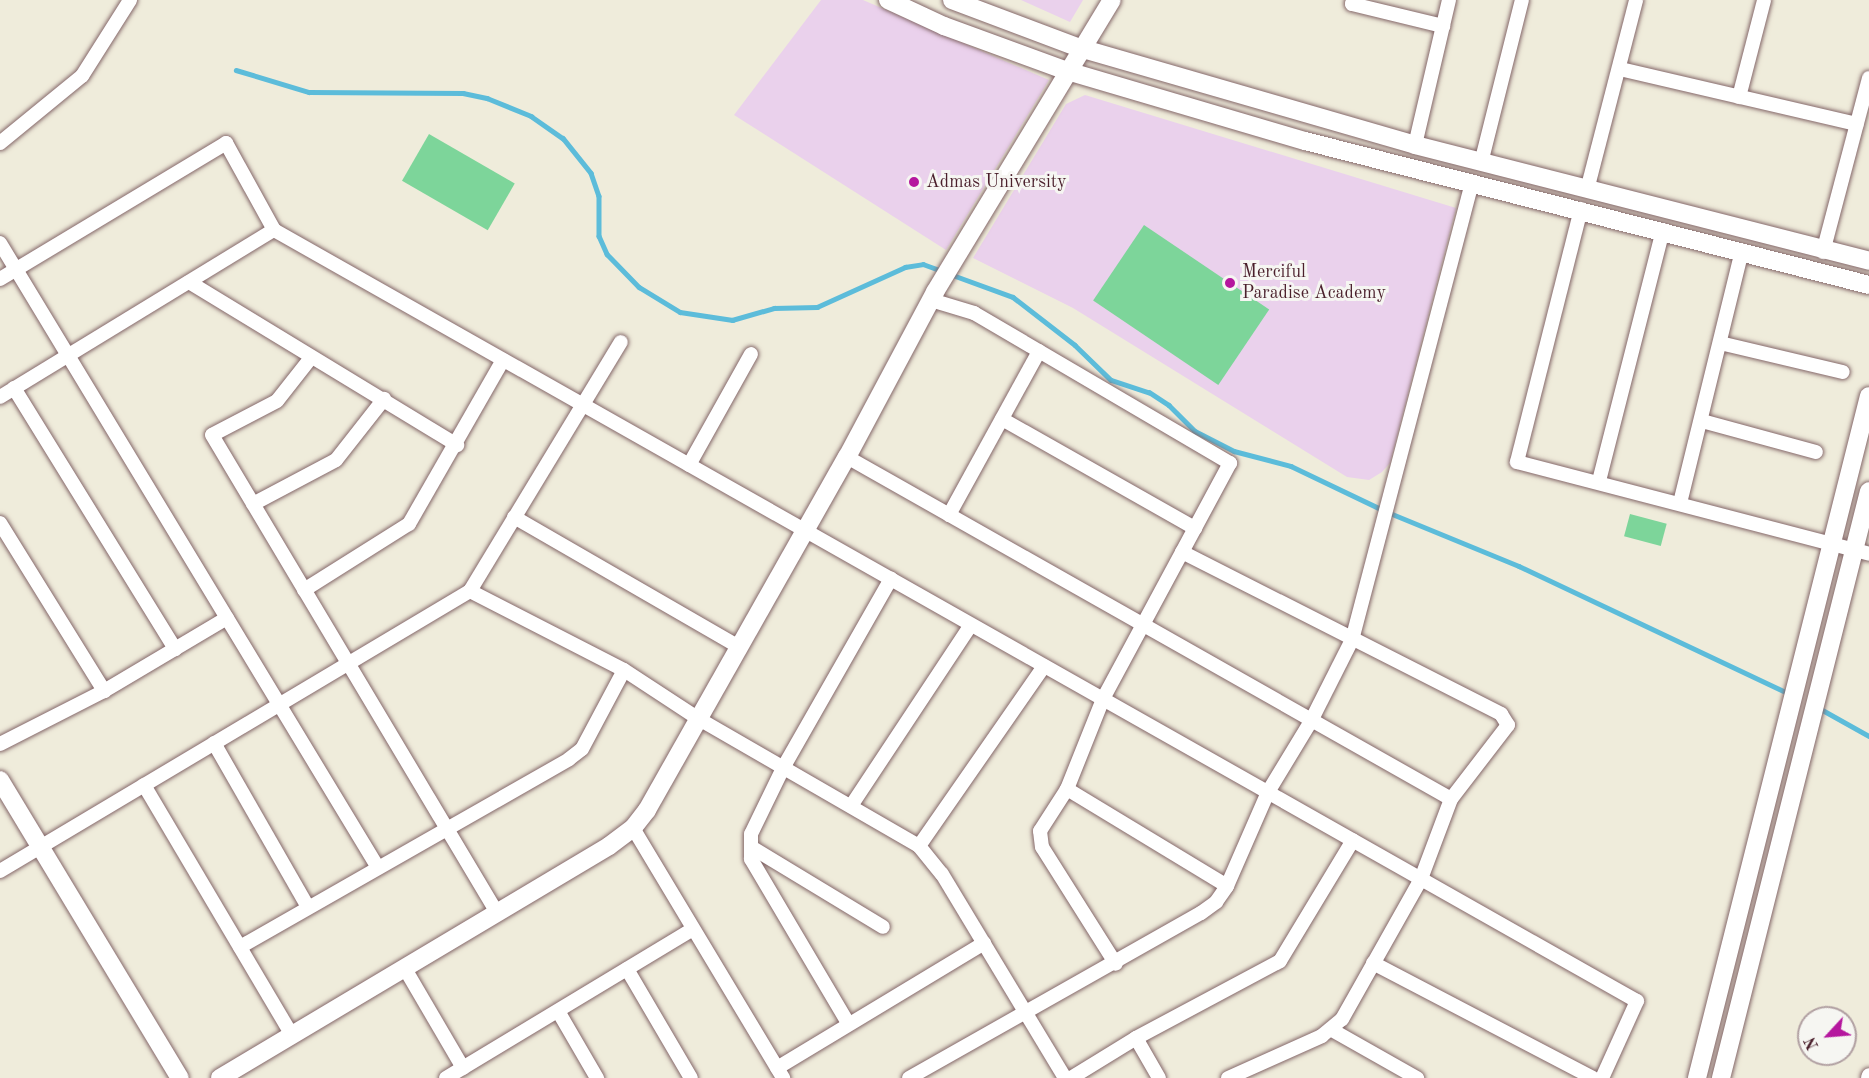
<!DOCTYPE html>
<html>
<head>
<meta charset="utf-8">
<style>
	body { margin:0 }
	#map { position:relative; width:1869px; height:1078px; overflow:hidden; background:#efecdb; font-family:"Old Standard TT",serif }
	div>[style] { position:absolute }
	.built>* { inset:0; background:#ead1ec }
	.green>* { inset:0; background:#7dd59a; transform-origin:0 0 }
	.stream>* { height:4.5px; margin:-2.25px; padding:0 2.25px; transform-origin:2.25px; border-radius:2.25px; background:#5cbcda }
	.roads { filter:drop-shadow(0 0 2px #846769) drop-shadow(0 0 2px #846769) }
	.minor>* { height:14px; margin:-7px; padding:0 7px; transform-origin:7px; border-radius:7px; background:#fff }
	.tertiary>* { height:18px; margin:-9px; padding:0 9px; transform-origin:9px; border-radius:9px; background:#fff }
	.dots>* { width:16px; height:16px; translate:-50% -50%; box-sizing:border-box; border:3px solid #f6f6f2; border-radius:50% }
	span { translate:-50% -50%; white-space:nowrap; text-align:center; line-height:1.15; -webkit-text-stroke:6px #f6f6f2; paint-order:stroke }
	.poi-label { font-size:18px; color:#4a1f2b }
	.left { translate:0 -50%; text-align:left }
	.north { position:absolute; left:1797px; top:1006px; width:60px; height:60px; box-sizing:border-box; background:#f6f6f2; border:2px solid #b1a0a2; border-radius:50%; rotate:244deg; font-size:16px; font-weight:700; line-height:24px; text-align:center; color:#4a1f2b }
	.north::after { content:''; display:block; margin:auto; width:21px; height:27px; background:#b5179e; clip-path:polygon(50% 0,100% 100%,50% 72%,0 100%) }
</style>
</head>
<body>
<div id="map">
	<div class="built">
		<div style="clip-path:polygon(821px 0,863px 0,1049px 80px,946px 250px,734px 115px)"></div>
		<div style="clip-path:polygon(1021px 0,1083px 0,1070px 22px)"></div>
		<div style="clip-path:polygon(1085px 95px,1456px 208px,1390px 463px,1382px 472px,1369px 480px,1347px 477px,1073px 308px,973px 258px,1066px 104px)"></div>
	</div>
	<div class="green">
		<div style="left:429px;top:134px;width:99px;height:54px;rotate:30deg"></div>
		<div style="left:1144px;top:225px;width:151px;height:91px;rotate:34deg"></div>
		<div style="left:1630px;top:514px;width:38px;height:23px;rotate:15deg"></div>
	</div>
	<div class="stream">
		<div style="left:236px;top:70px;width:76px;rotate:16.8deg"></div>
		<div style="left:309px;top:92px;width:154px;rotate:0.4deg"></div>
		<div style="left:463px;top:93px;width:25px;rotate:12deg"></div>
		<div style="left:487px;top:98px;width:48px;rotate:22.2deg"></div>
		<div style="left:531px;top:116px;width:39px;rotate:35deg"></div>
		<div style="left:563px;top:138px;width:45px;rotate:51.3deg"></div>
		<div style="left:591px;top:173px;width:24px;rotate:71deg"></div>
		<div style="left:599px;top:196px;width:40px;rotate:90deg"></div>
		<div style="left:599px;top:236px;width:20px;rotate:66deg"></div>
		<div style="left:607px;top:254px;width:46px;rotate:45.9deg"></div>
		<div style="left:639px;top:287px;width:48px;rotate:31.4deg"></div>
		<div style="left:680px;top:312px;width:53px;rotate:8.7deg"></div>
		<div style="left:732px;top:320px;width:44px;rotate:-15.9deg"></div>
		<div style="left:774px;top:308px;width:43px;rotate:-1.3deg"></div>
		<div style="left:817px;top:307px;width:97px;rotate:-24.4deg"></div>
		<div style="left:905px;top:267px;width:18px;rotate:-9deg"></div>
		<div style="left:923px;top:264px;width:20px;rotate:20deg"></div>
		<div style="left:950px;top:274px;width:67px;rotate:20.1deg"></div>
		<div style="left:1013px;top:297px;width:78px;rotate:37.7deg"></div>
		<div style="left:1075px;top:345px;width:50px;rotate:44.2deg"></div>
		<div style="left:1111px;top:380px;width:40px;rotate:18deg"></div>
		<div style="left:1149px;top:392px;width:24px;rotate:33deg"></div>
		<div style="left:1169px;top:405px;width:37px;rotate:45deg"></div>
		<div style="left:1195px;top:431px;width:44px;rotate:27.1deg"></div>
		<div style="left:1234px;top:451px;width:59px;rotate:14.7deg"></div>
		<div style="left:1291px;top:466px;width:104px;rotate:25.6deg"></div>
		<div style="left:1385px;top:511px;width:145px;rotate:22.3deg"></div>
		<div style="left:1519px;top:566px;width:300px;rotate:25.3deg"></div>
		<div style="left:1819px;top:708px;width:57px;rotate:29.2deg"></div>
	</div>
	<div class="roads">
		<div class="minor">
			<div style="left:1353px;top:0;width:4px;rotate:104deg"></div>
			<div style="left:1352px;top:4px;width:94px;rotate:13.6deg"></div>
			<div style="left:1620px;top:69px;width:243px;rotate:13.1deg"></div>
			<div style="left:1739px;top:97px;width:100px;rotate:-75.5deg"></div>
			<div style="left:0;top:143px;width:106px;rotate:-39.3deg"></div>
			<div style="left:82px;top:76px;width:90px;rotate:-57.7deg"></div>
			<div style="left:1415px;top:145px;width:149px;rotate:-76.8deg"></div>
			<div style="left:1481px;top:163px;width:168px;rotate:-75.9deg"></div>
			<div style="left:1587px;top:190px;width:196px;rotate:-75.5deg"></div>
			<div style="left:1581px;top:209px;width:261px;rotate:104.2deg"></div>
			<div style="left:1517px;top:462px;width:364px;rotate:14.6deg"></div>
			<div style="left:0;top:243px;width:728px;rotate:58.82deg"></div>
			<div style="left:1823px;top:252px;width:180px;rotate:-75.2deg"></div>
			<div style="left:0;top:279px;width:264px;rotate:-31deg"></div>
			<div style="left:226px;top:143px;width:99px;rotate:61.1deg"></div>
			<div style="left:274px;top:230px;width:1566px;rotate:29.5deg"></div>
			<div style="left:1637px;top:1001px;width:85px;rotate:114.4deg"></div>
			<div style="left:189px;top:282px;width:314px;rotate:31.3deg"></div>
			<div style="left:931px;top:300px;width:45px;rotate:16.8deg"></div>
			<div style="left:974px;top:313px;width:297px;rotate:30.4deg"></div>
			<div style="left:1230px;top:463px;width:268px;rotate:118.3deg"></div>
			<div style="left:1103px;top:699px;width:97px;rotate:111.8deg"></div>
			<div style="left:1067px;top:789px;width:50px;rotate:122.7deg"></div>
			<div style="left:1040px;top:831px;width:16px;rotate:83deg"></div>
			<div style="left:1042px;top:847px;width:138px;rotate:57.7deg"></div>
			<div style="left:1720px;top:343px;width:126px;rotate:13.3deg"></div>
			<div style="left:310px;top:359px;width:53px;rotate:128.2deg"></div>
			<div style="left:277px;top:401px;width:73px;rotate:152.4deg"></div>
			<div style="left:212px;top:435px;width:554px;rotate:59.18deg"></div>
			<div style="left:14px;top:388px;width:307px;rotate:58.3deg"></div>
			<div style="left:0;top:397px;width:321px;rotate:-31.4deg"></div>
			<div style="left:1002px;top:419px;width:222px;rotate:29.5deg"></div>
			<div style="left:1702px;top:421px;width:118px;rotate:15.2deg"></div>
			<div style="left:847px;top:457px;width:694px;rotate:29.52deg"></div>
			<div style="left:689px;top:465px;width:127px;rotate:-60.8deg"></div>
			<div style="left:1599px;top:481px;width:259px;rotate:-75.7deg"></div>
			<div style="left:1680px;top:503px;width:260px;rotate:-76.2deg"></div>
			<div style="left:253px;top:504px;width:94px;rotate:-27.9deg"></div>
			<div style="left:336px;top:460px;width:78px;rotate:-51.8deg"></div>
			<div style="left:949px;top:515px;width:187px;rotate:-61.2deg"></div>
			<div style="left:514px;top:517px;width:260px;rotate:30deg"></div>
			<div style="left:0;top:523px;width:198px;rotate:58.2deg"></div>
			<div style="left:1182px;top:552px;width:358px;rotate:26.9deg"></div>
			<div style="left:1501px;top:714px;width:13px;rotate:58deg"></div>
			<div style="left:1508px;top:725px;width:93px;rotate:127.6deg"></div>
			<div style="left:1451px;top:799px;width:85px;rotate:110.6deg"></div>
			<div style="left:1421px;top:879px;width:161px;rotate:119.4deg"></div>
			<div style="left:1342px;top:1019px;width:26px;rotate:140deg"></div>
			<div style="left:1322px;top:1036px;width:103px;rotate:155.9deg"></div>
			<div style="left:304px;top:590px;width:124px;rotate:-32.2deg"></div>
			<div style="left:409px;top:524px;width:189px;rotate:-60.2deg"></div>
			<div style="left:470px;top:591px;width:173px;rotate:27.2deg"></div>
			<div style="left:624px;top:670px;width:90px;rotate:33.2deg"></div>
			<div style="left:699px;top:719px;width:254px;rotate:30deg"></div>
			<div style="left:919px;top:846px;width:36px;rotate:51deg"></div>
			<div style="left:942px;top:874px;width:238px;rotate:58.9deg"></div>
			<div style="left:214px;top:743px;width:189px;rotate:60.2deg"></div>
			<div style="left:0;top:744px;width:117px;rotate:-27deg"></div>
			<div style="left:104px;top:691px;width:143px;rotate:-30.7deg"></div>
			<div style="left:144px;top:785px;width:289px;rotate:59.4deg"></div>
			<div style="left:1067px;top:789px;width:187px;rotate:31.2deg"></div>
			<div style="left:851px;top:806px;width:217px;rotate:-56.5deg"></div>
			<div style="left:633px;top:828px;width:292px;rotate:59deg"></div>
			<div style="left:919px;top:846px;width:219px;rotate:-55.2deg"></div>
			<div style="left:751px;top:847px;width:154px;rotate:31.2deg"></div>
			<div style="left:0;top:871px;width:547px;rotate:-30.78deg"></div>
			<div style="left:470px;top:591px;width:291px;rotate:-58.8deg"></div>
			<div style="left:240px;top:947px;width:379px;rotate:-29.7deg"></div>
			<div style="left:569px;top:759px;width:16px;rotate:-38deg"></div>
			<div style="left:582px;top:749px;width:89px;rotate:-62deg"></div>
			<div style="left:1373px;top:963px;width:248px;rotate:27.6deg"></div>
			<div style="left:404px;top:967px;width:117px;rotate:59.7deg"></div>
			<div style="left:627px;top:969px;width:126px;rotate:59.6deg"></div>
			<div style="left:558px;top:1011px;width:78px;rotate:59.8deg"></div>
			<div style="left:848px;top:1023px;width:191px;rotate:-120.6deg"></div>
			<div style="left:751px;top:859px;width:25px;rotate:-90deg"></div>
			<div style="left:751px;top:834px;width:73px;rotate:-64.1deg"></div>
			<div style="left:783px;top:768px;width:218px;rotate:-60.3deg"></div>
			<div style="left:1332px;top:1030px;width:98px;rotate:29.5deg"></div>
			<div style="left:1136px;top:1038px;width:46px;rotate:60.1deg"></div>
			<div style="left:777px;top:1068px;width:242px;rotate:-31.1deg"></div>
			<div style="left:446px;top:1078px;width:288px;rotate:-31.1deg"></div>
			<div style="left:909px;top:1078px;width:335px;rotate:-29.5deg"></div>
			<div style="left:1201px;top:913px;width:19px;rotate:-36deg"></div>
			<div style="left:1216px;top:902px;width:19px;rotate:-55deg"></div>
			<div style="left:1227px;top:886px;width:103px;rotate:-66.4deg"></div>
			<div style="left:1268px;top:792px;width:83px;rotate:-58.8deg"></div>
			<div style="left:1311px;top:721px;width:91px;rotate:-63.2deg"></div>
			<div style="left:1352px;top:640px;width:472px;rotate:-75.3deg"></div>
			<div style="left:1071px;top:1078px;width:76px;rotate:-31.6deg"></div>
			<div style="left:1136px;top:1038px;width:163px;rotate:-28.1deg"></div>
			<div style="left:1280px;top:961px;width:141px;rotate:-58.9deg"></div>
			<div style="left:1868px;top:1078px;width:3px;rotate:-72deg"></div>
		</div>
		<div class="tertiary">
			<div style="left:888px;top:0;width:62px;rotate:24.9deg"></div>
			<div style="left:944px;top:26px;width:131px;rotate:20.1deg"></div>
			<div style="left:1067px;top:71px;width:248px;rotate:16.4deg"></div>
			<div style="left:1305px;top:141px;width:582px;rotate:14.32deg"></div>
			<div style="left:952px;top:0;width:137px;rotate:20.6deg"></div>
			<div style="left:1080px;top:48px;width:349px;rotate:16.1deg"></div>
			<div style="left:1415px;top:145px;width:469px;rotate:14.3deg"></div>
			<div style="left:0;top:780px;width:348px;rotate:58.9deg"></div>
			<div style="left:220px;top:1078px;width:453px;rotate:-30.8deg"></div>
			<div style="left:609px;top:846px;width:30px;rotate:-37deg"></div>
			<div style="left:633px;top:828px;width:23px;rotate:-52deg"></div>
			<div style="left:647px;top:810px;width:406px;rotate:-60.5deg"></div>
			<div style="left:847px;top:457px;width:187px;rotate:-61.9deg"></div>
			<div style="left:935px;top:292px;width:341px;rotate:-58.8deg"></div>
			<div style="left:1697px;top:1078px;width:703px;rotate:-75.85deg"></div>
			<div style="left:1721px;top:1078px;width:605px;rotate:-75.85deg"></div>
		</div>
	</div>
	<div class="dots">
		<div style="left:914px;top:182px;background:#b5179e"></div>
		<div style="left:1230px;top:283px;background:#b5179e"></div>
	</div>
	<div class="poi-label">
		<span class="left" style="left:926px;top:182px">Admas University</span>
		<span class="left" style="left:1242px;top:283px">Merciful<br>Paradise Academy</span>
	</div>
	<div class="north">N</div>
</div>
</body>
</html>
